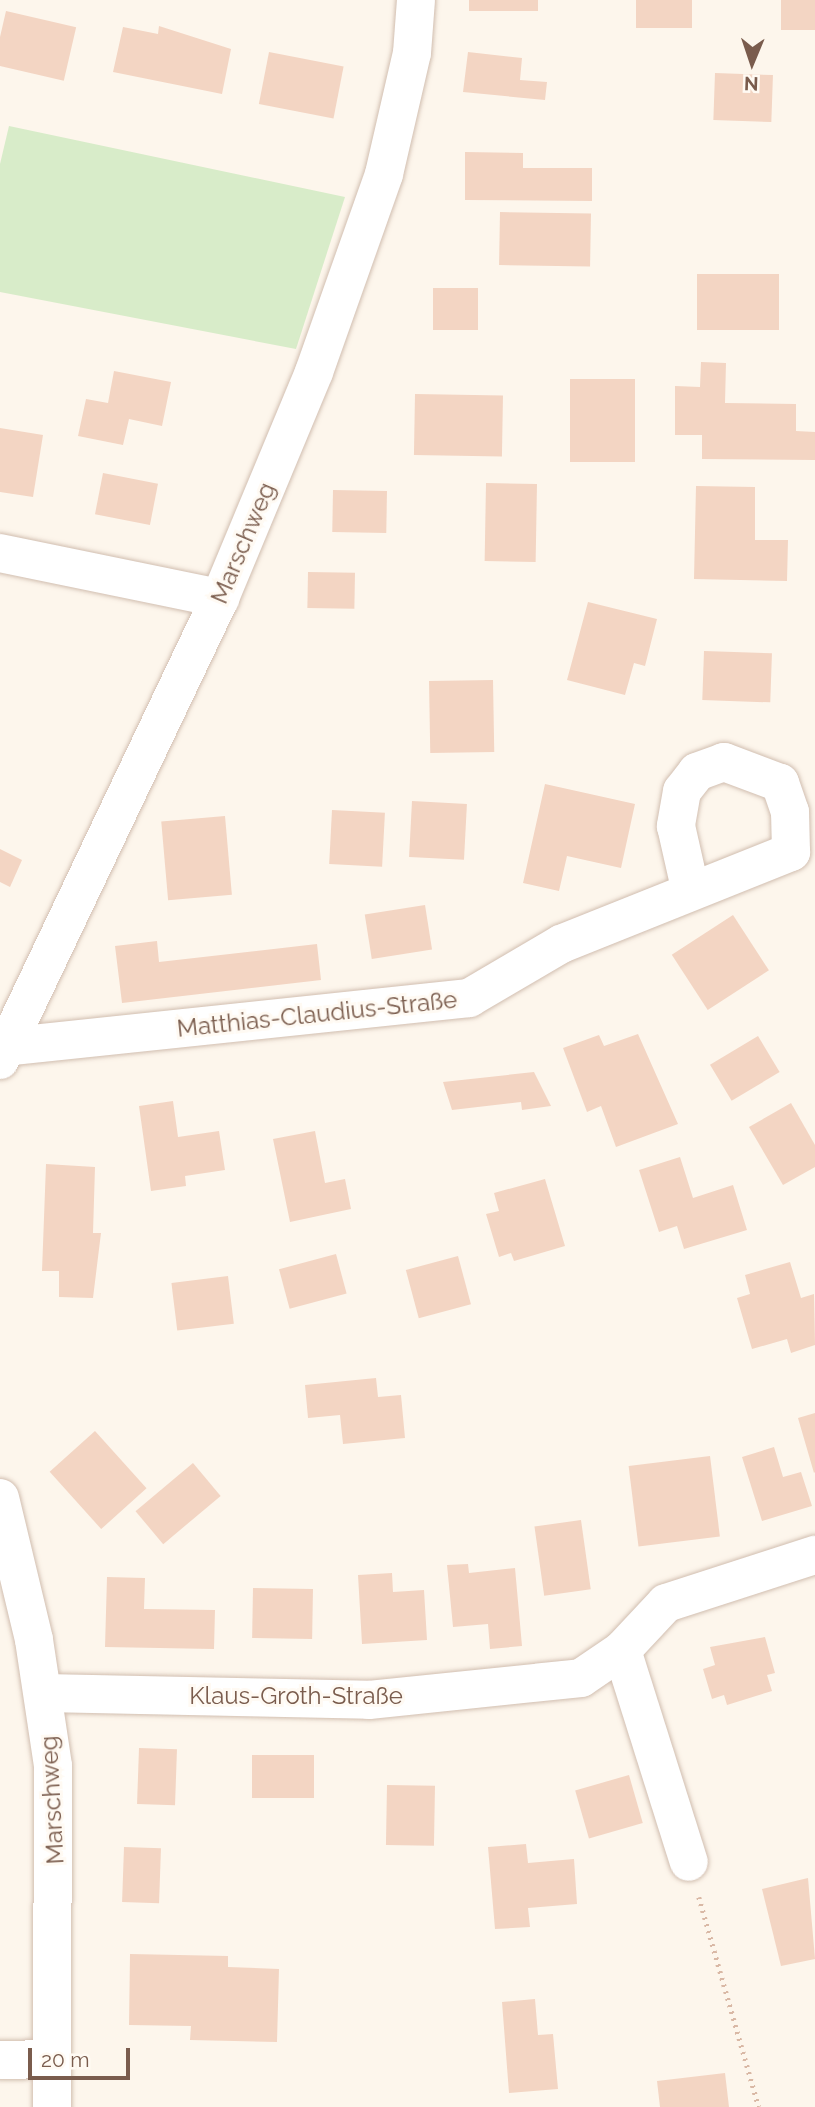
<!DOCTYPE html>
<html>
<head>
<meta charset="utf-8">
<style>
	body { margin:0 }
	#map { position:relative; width:815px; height:2107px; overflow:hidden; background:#fdf6ec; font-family:Raleway,sans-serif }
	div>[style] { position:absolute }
	.green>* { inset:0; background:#d8ecc9 }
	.building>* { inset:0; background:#f3d5c3; transform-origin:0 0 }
	.path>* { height:4.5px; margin-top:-2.25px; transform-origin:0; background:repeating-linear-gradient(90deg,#d9b8a5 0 2px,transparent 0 7px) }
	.roads { filter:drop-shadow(0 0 2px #d1beb0) drop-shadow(0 0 2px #d1beb0) }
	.minor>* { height:38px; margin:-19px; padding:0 19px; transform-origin:19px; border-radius:19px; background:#fff }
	span { translate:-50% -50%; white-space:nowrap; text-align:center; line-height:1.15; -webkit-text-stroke:6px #fffaf3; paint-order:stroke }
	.street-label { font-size:24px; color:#7a5c4d }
	.north { position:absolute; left:717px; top:28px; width:70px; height:70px; -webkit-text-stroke:5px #fffaf3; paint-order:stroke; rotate:182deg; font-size:19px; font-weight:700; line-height:28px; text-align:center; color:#7a5c4d }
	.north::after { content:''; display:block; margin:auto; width:24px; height:32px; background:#7a5c4d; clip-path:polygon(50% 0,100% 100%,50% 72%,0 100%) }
	.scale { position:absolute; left:28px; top:2048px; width:102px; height:32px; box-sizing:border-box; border:4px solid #7a5c4d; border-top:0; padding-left:9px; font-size:21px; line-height:24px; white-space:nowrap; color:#7a5c4d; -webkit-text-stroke:5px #fffaf3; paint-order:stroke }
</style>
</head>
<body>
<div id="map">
	<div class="green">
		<div style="clip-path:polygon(9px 126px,345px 197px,296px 349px,0 292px,0 164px)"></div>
	</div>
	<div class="building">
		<div style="left:469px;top:0;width:69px;height:11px"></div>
		<div style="left:636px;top:0;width:56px;height:28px"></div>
		<div style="left:781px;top:0;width:34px;height:30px"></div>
		<div style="left:6px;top:11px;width:72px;height:55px;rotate:13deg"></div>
		<div style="clip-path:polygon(159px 26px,231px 49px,222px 94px,113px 72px,123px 27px,158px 34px)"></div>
		<div style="left:269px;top:52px;width:76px;height:53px;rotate:11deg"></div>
		<div style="clip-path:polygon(468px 52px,522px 58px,520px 80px,547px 82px,545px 100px,463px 92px)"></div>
		<div style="left:715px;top:73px;width:58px;height:47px;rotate:2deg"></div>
		<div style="clip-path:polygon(465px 152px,523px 153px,523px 168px,592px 168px,592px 201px,465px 200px)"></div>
		<div style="left:500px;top:212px;width:91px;height:53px;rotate:1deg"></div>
		<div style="left:697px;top:274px;width:82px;height:56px"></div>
		<div style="left:433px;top:288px;width:45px;height:42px"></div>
		<div style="clip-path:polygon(701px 362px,726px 363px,725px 403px,796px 404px,796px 431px,815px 432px,815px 460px,702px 459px,702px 435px,675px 435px,675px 386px,700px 387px)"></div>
		<div style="clip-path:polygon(114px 371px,171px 382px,162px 426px,129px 419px,123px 445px,78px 436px,86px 399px,108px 403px)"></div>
		<div style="left:570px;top:379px;width:65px;height:83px"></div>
		<div style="left:415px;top:394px;width:88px;height:61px;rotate:1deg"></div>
		<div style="clip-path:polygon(0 428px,43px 435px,33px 497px,0 492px)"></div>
		<div style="left:103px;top:473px;width:56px;height:42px;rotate:11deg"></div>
		<div style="left:486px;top:483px;width:51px;height:78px;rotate:1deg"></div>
		<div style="clip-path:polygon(696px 486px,755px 487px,755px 540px,788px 540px,787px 581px,694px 579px)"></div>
		<div style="left:333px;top:490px;width:54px;height:42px;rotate:1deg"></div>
		<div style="left:308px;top:572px;width:47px;height:36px;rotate:1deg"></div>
		<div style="clip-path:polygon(588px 602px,657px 619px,645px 666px,634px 663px,625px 695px,567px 680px)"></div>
		<div style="left:704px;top:651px;width:68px;height:49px;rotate:2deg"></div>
		<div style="left:493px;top:680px;width:72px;height:64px;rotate:89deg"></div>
		<div style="clip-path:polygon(545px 784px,635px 804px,621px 868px,567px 856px,559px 891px,523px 883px)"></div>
		<div style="left:412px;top:801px;width:55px;height:56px;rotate:3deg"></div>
		<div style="left:332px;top:810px;width:53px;height:54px;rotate:3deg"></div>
		<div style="left:225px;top:816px;width:79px;height:64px;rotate:85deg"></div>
		<div style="clip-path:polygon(0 849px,22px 860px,10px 887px,0 882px)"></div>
		<div style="left:425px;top:905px;width:45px;height:61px;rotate:81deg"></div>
		<div style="left:733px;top:915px;width:66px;height:73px;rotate:57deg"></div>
		<div style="clip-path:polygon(157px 941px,159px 962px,317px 944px,321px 980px,122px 1003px,115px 946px)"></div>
		<div style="clip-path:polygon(638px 1034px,678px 1124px,616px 1147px,601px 1106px,587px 1112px,563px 1048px,599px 1035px,604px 1046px)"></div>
		<div style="left:758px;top:1036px;width:42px;height:56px;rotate:59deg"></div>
		<div style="clip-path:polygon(534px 1072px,551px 1106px,522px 1110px,521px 1102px,452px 1110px,443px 1082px)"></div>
		<div style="clip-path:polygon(173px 1101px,178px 1137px,219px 1131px,225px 1170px,185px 1176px,186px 1186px,151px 1191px,139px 1106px)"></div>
		<div style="clip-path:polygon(791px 1103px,815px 1145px,815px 1167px,783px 1185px,749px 1127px)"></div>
		<div style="clip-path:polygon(315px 1131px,325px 1183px,345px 1179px,351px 1209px,290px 1222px,273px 1139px)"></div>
		<div style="clip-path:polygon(680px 1157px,693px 1198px,733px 1185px,747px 1230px,684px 1249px,677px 1226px,659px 1232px,639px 1170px)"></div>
		<div style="clip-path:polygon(46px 1164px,95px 1167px,93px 1233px,101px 1233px,93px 1298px,59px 1297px,59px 1271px,42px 1271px)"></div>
		<div style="clip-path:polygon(545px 1179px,565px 1246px,514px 1261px,511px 1253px,499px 1257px,486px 1214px,499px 1211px,494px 1193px)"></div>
		<div style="left:336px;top:1254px;width:41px;height:59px;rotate:75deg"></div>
		<div style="left:458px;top:1256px;width:50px;height:54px;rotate:75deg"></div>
		<div style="clip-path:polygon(790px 1262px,801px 1298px,814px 1294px,815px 1345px,791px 1353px,787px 1339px,752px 1349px,737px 1298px,750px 1294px,745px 1275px)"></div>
		<div style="left:228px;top:1276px;width:48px;height:57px;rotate:83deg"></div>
		<div style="clip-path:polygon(376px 1378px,378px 1397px,401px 1395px,405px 1438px,343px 1444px,340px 1415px,308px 1418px,305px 1385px)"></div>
		<div style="clip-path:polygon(815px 1413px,815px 1472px,814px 1473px,798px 1418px)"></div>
		<div style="left:95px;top:1431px;width:77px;height:61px;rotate:48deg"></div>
		<div style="clip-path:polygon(774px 1447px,783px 1477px,801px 1472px,812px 1506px,762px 1521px,742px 1457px)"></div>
		<div style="left:710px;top:1456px;width:81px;height:82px;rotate:83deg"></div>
		<div style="left:193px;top:1463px;width:43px;height:75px;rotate:50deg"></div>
		<div style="left:581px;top:1520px;width:70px;height:47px;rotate:82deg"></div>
		<div style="clip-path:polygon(468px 1564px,469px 1573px,515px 1568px,522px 1646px,490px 1649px,488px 1624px,453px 1627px,447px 1565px)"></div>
		<div style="clip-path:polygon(392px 1573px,393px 1592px,424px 1590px,427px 1640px,362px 1644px,358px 1575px)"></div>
		<div style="clip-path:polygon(107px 1577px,145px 1578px,144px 1609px,215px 1610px,214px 1649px,105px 1647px)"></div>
		<div style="left:253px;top:1588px;width:60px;height:50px;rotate:1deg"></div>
		<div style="clip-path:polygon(765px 1637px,775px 1673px,767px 1675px,772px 1691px,727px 1705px,724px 1695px,712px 1699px,703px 1669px,715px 1665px,710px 1647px)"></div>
		<div style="left:139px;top:1748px;width:38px;height:56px;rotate:2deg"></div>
		<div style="left:252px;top:1755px;width:62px;height:43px"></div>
		<div style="left:629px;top:1775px;width:50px;height:56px;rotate:74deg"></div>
		<div style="left:387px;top:1785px;width:48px;height:60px;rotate:1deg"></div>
		<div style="clip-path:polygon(526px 1844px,528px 1863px,574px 1859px,577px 1904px,528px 1908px,530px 1927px,495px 1929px,488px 1847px)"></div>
		<div style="left:124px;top:1847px;width:37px;height:55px;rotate:2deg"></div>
		<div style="clip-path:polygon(808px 1878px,815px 1959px,781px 1966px,762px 1889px)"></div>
		<div style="clip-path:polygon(130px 1954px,228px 1956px,228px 1967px,279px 1969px,277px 2042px,190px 2040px,191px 2026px,129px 2025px)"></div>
		<div style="clip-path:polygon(535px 1999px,538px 2035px,553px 2034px,558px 2089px,509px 2093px,502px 2002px)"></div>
		<div style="clip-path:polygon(725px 2073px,729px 2107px,660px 2107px,657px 2081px)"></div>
	</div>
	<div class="path">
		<div style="left:699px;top:1897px;width:218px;rotate:74.1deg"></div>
	</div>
	<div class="roads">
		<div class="minor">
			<div style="left:0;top:553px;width:225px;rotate:11.6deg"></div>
			<div style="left:3px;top:1047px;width:469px;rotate:-6deg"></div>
			<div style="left:469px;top:998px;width:107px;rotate:-30.4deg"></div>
			<div style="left:561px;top:944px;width:248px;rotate:-21.8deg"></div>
			<div style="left:791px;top:852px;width:40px;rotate:-91.4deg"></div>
			<div style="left:790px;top:812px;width:31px;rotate:-109deg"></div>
			<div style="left:780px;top:783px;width:60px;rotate:-159.4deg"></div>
			<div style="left:724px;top:762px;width:29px;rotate:160deg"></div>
			<div style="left:697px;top:772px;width:24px;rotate:128deg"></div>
			<div style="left:682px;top:791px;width:36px;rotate:100deg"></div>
			<div style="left:676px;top:826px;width:64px;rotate:77.3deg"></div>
			<div style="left:0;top:1060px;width:512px;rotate:-64.54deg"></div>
			<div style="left:220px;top:598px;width:245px;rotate:-67.4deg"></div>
			<div style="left:314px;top:372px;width:210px;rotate:-70.5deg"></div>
			<div style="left:384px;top:174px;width:124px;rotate:-77deg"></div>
			<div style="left:412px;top:53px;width:53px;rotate:-85.7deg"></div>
			<div style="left:0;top:1498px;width:146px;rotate:76.5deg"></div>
			<div style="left:34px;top:1640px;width:127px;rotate:81.4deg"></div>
			<div style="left:53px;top:1766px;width:341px;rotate:90.2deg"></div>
			<div style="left:622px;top:1650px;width:222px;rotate:72.5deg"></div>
			<div style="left:44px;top:1693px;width:325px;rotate:1.2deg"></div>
			<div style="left:369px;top:1700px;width:213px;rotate:-5.9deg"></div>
			<div style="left:581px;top:1678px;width:50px;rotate:-34.3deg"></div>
			<div style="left:622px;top:1650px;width:64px;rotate:-46.9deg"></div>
			<div style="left:666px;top:1603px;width:157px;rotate:-17.9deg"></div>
			<div style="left:0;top:2060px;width:52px;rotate:-1.1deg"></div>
		</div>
	</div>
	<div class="street-label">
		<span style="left:243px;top:543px;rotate:-67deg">Marschweg</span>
		<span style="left:317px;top:1014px;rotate:-6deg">Matthias-Claudius-Straße</span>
		<span style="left:296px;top:1696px">Klaus-Groth-Straße</span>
		<span style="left:52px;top:1800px;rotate:-93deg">Marschweg</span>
	</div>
	<div class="north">N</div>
	<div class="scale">20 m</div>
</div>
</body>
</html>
